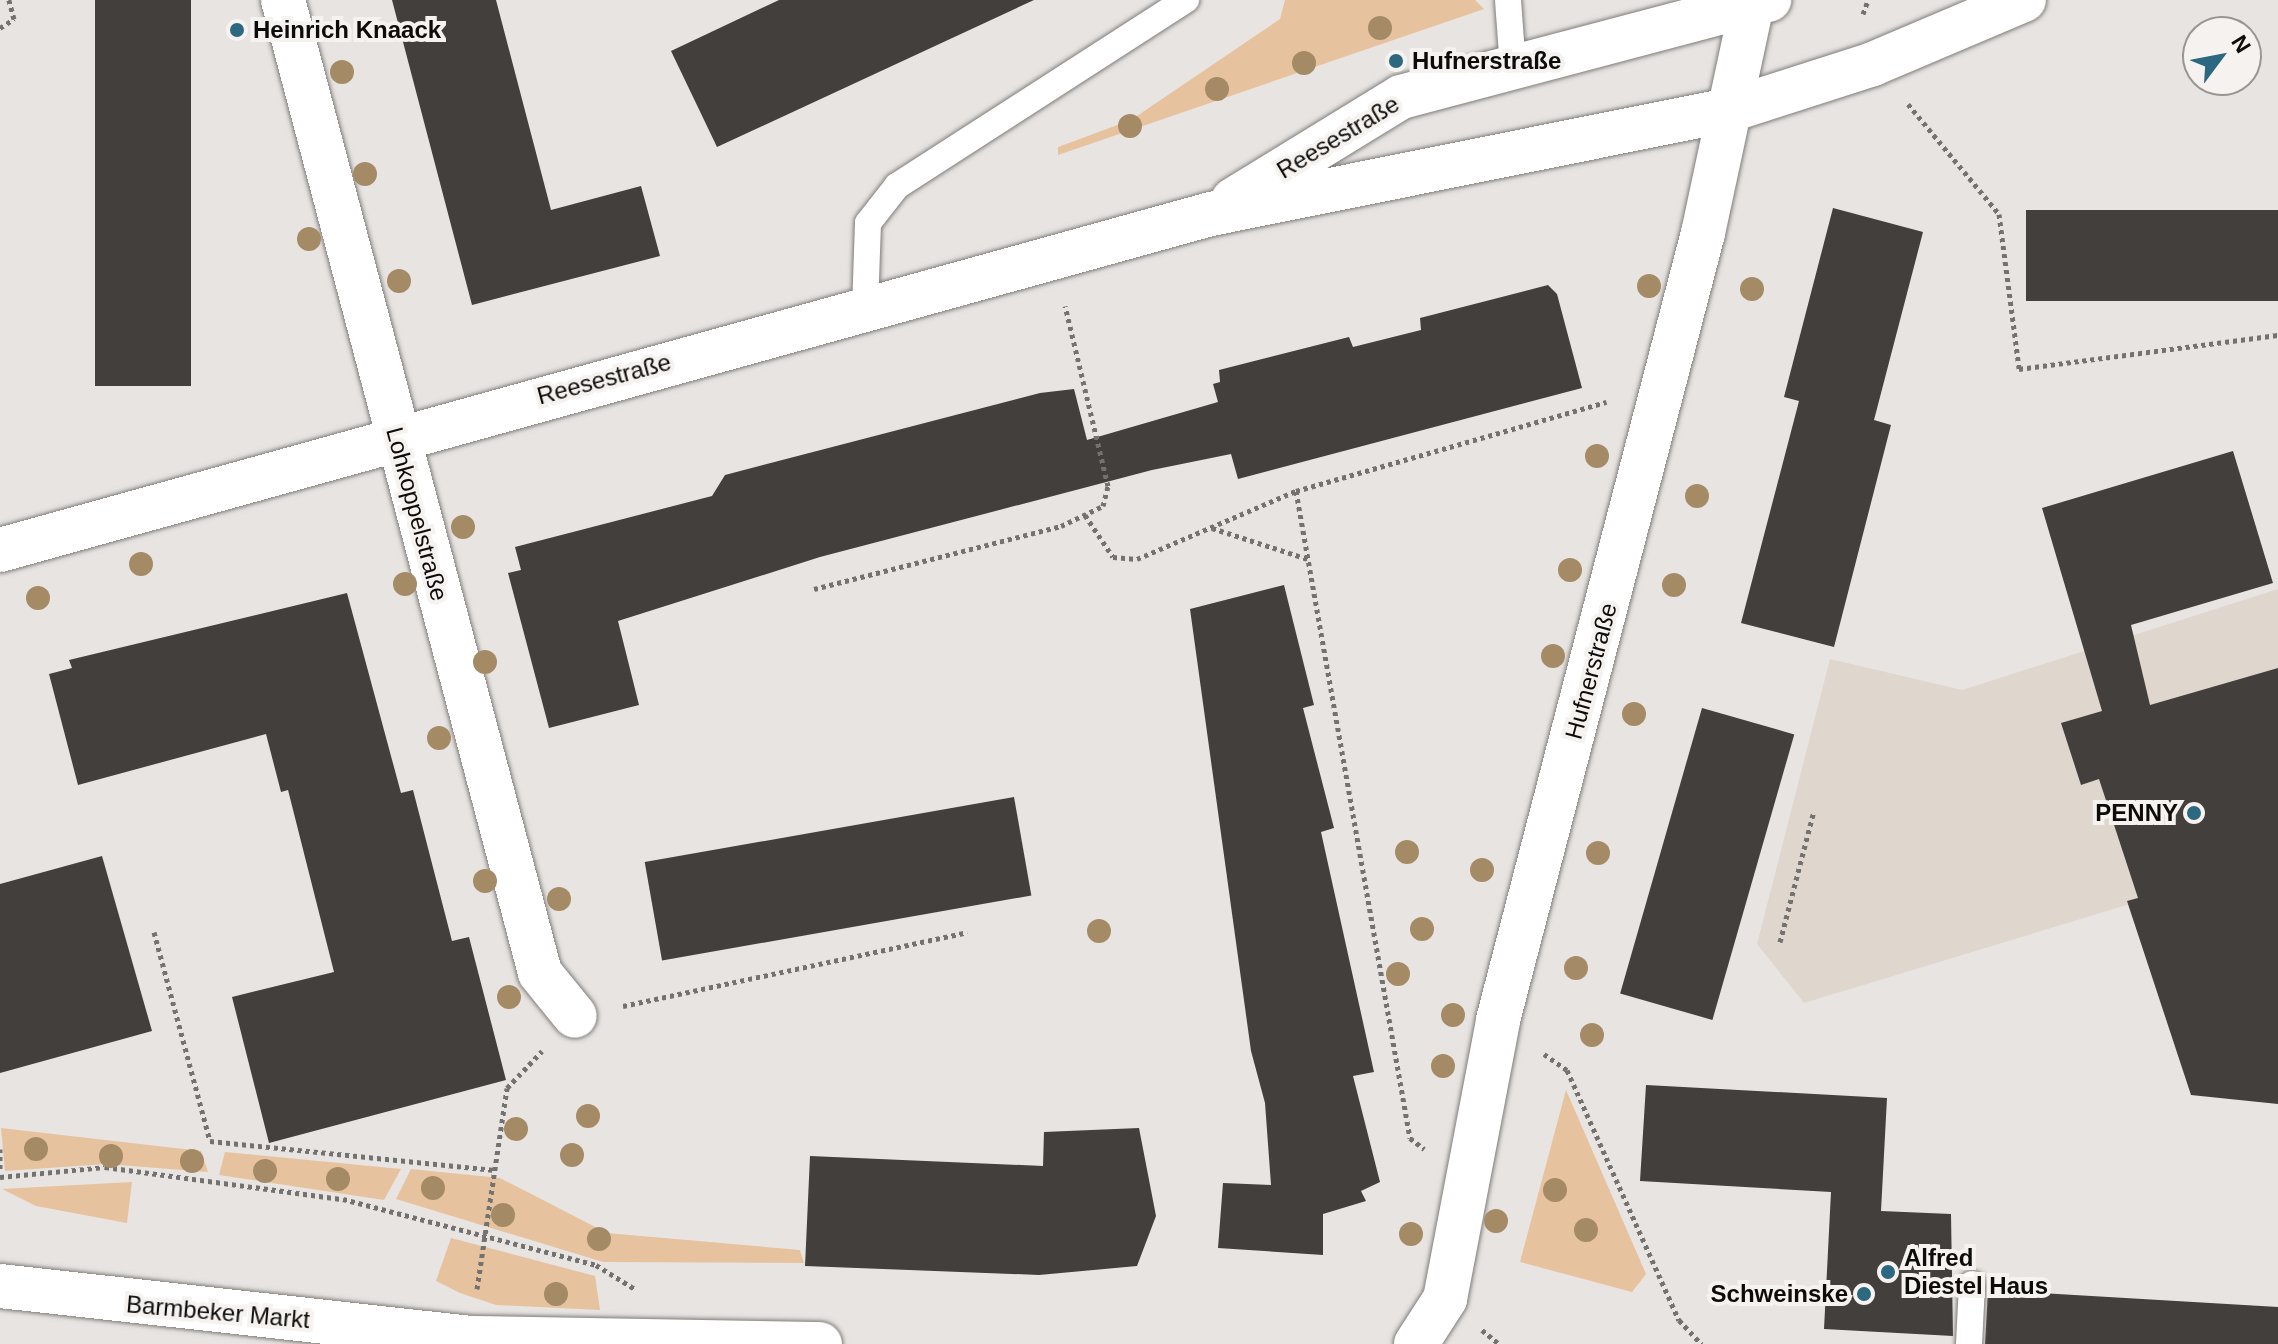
<!DOCTYPE html>
<html>
<head>
<meta charset="utf-8">
<style>
	body { margin:0 }
	#map { position:relative; width:2278px; height:1344px; overflow:hidden; background:#e8e4e1; font-family:Helvetica,sans-serif }
	div>[style] { position:absolute }
	.built>* { inset:0; background:#dfd6ce }
	.green>* { inset:0; background:#e7c29f }
	.building>* { inset:0; background:#423f3d; transform-origin:0 0 }
	.path>* { height:5px; margin-top:-2.5px; transform-origin:0; background:repeating-linear-gradient(90deg,#747270 0 4px,transparent 0 8px) }
	.roads { filter:drop-shadow(0 0 2px #7f7c7a) drop-shadow(0 0 2px #7f7c7a) }
	.service>* { height:26px; margin:-13px; padding:0 13px; transform-origin:13px; border-radius:13px; background:#fff }
	.minor>* { height:44px; margin:-22px; padding:0 22px; transform-origin:22px; border-radius:22px; background:#fff }
	.secondary>* { height:44px; margin:-22px; padding:0 22px; transform-origin:22px; border-radius:22px; background:#fff }
	.primary>* { height:44px; margin:-22px; padding:0 22px; transform-origin:22px; border-radius:22px; background:#fff }
	.trees>* { width:24px; height:24px; margin:-12px; border-radius:50%; background:#a58a66 }
	.dots>* { width:22px; height:22px; translate:-50% -50%; box-sizing:border-box; border:4px solid #f5f2ef; border-radius:50% }
	span { translate:-50% -50%; white-space:nowrap; text-align:center; line-height:1.15; -webkit-text-stroke:8px #f5f2ef; paint-order:stroke }
	.poi-label { font-size:24px; color:#0d0c0b; font-weight:700 }
	.left { translate:0 -50%; text-align:left }
	.right { translate:-100% -50%; text-align:right }
	.street-label { font-size:24px; color:#0d0c0b }
	.north { position:absolute; left:2182px; top:16px; width:80px; height:80px; box-sizing:border-box; background:#f5f2ef; border:2px solid #989694; border-radius:50%; rotate:58deg; font-size:22px; font-weight:700; line-height:32px; text-align:center; color:#0d0c0b }
	.north::after { content:''; display:block; margin:auto; width:28px; height:36px; background:#2c687f; clip-path:polygon(50% 0,100% 100%,50% 72%,0 100%) }
</style>
</head>
<body>
<div id="map">
	<div class="built">
		<div style="clip-path:polygon(2278px 589px,2278px 859px,1804px 1003px,1757px 944px,1830px 659px,1962px 690px)"></div>
	</div>
	<div class="green">
		<div style="clip-path:polygon(1285px 0,1475px 0,1484px 9px,1058px 155px,1058px 147px,1131px 120px,1280px 19px)"></div>
		<div style="clip-path:polygon(1566px 1090px,1646px 1274px,1632px 1292px,1520px 1262px)"></div>
		<div style="clip-path:polygon(1px 1128px,201px 1151px,208px 1172px,106px 1164px,5px 1171px)"></div>
		<div style="clip-path:polygon(225px 1152px,401px 1169px,384px 1200px,219px 1175px)"></div>
		<div style="clip-path:polygon(411px 1169px,500px 1178px,607px 1233px,800px 1250px,804px 1263px,603px 1262px,396px 1199px)"></div>
		<div style="clip-path:polygon(132px 1182px,127px 1223px,36px 1206px,2px 1189px)"></div>
		<div style="clip-path:polygon(451px 1238px,595px 1276px,600px 1310px,496px 1305px,460px 1293px,436px 1281px)"></div>
	</div>
	<div class="building">
		<div style="left:95px;top:0;width:96px;height:386px"></div>
		<div style="clip-path:polygon(392px 0,496px 0,551px 210px,641px 186px,660px 256px,472px 305px)"></div>
		<div style="clip-path:polygon(779px 0,1034px 0,717px 147px,671px 51px)"></div>
		<div style="clip-path:polygon(1833px 208px,1923px 232px,1874px 420px,1891px 425px,1834px 647px,1741px 623px,1799px 401px,1784px 397px)"></div>
		<div style="left:2278px;top:210px;width:91px;height:252px;rotate:90deg"></div>
		<div style="clip-path:polygon(1548px 285px,1557px 294px,1582px 388px,1238px 479px,1231px 454px,1152px 470px,820px 557px,618px 621px,639px 705px,549px 728px,508px 573px,521px 570px,515px 547px,712px 496px,725px 475px,1040px 393px,1074px 389px,1087px 440px,1218px 402px,1213px 384px,1220px 382px,1219px 370px,1349px 337px,1353px 347px,1421px 330px,1420px 318px)"></div>
		<div style="clip-path:polygon(2233px 451px,2273px 583px,2131px 625px,2150px 705px,2278px 668px,2278px 1104px,2191px 1095px,2127px 901px,2138px 898px,2099px 779px,2081px 785px,2061px 723px,2102px 711px,2042px 508px)"></div>
		<div style="clip-path:polygon(1284px 585px,1314px 705px,1303px 708px,1334px 828px,1321px 832px,1374px 1072px,1353px 1076px,1380px 1182px,1361px 1191px,1366px 1201px,1323px 1214px,1323px 1255px,1218px 1248px,1223px 1183px,1271px 1185px,1265px 1103px,1251px 1051px,1190px 609px)"></div>
		<div style="clip-path:polygon(347px 593px,401px 793px,413px 790px,452px 941px,469px 937px,506px 1080px,269px 1143px,232px 997px,334px 972px,288px 790px,281px 792px,266px 734px,78px 785px,49px 674px,72px 668px,69px 660px)"></div>
		<div style="left:1702px;top:708px;width:96px;height:297px;rotate:16deg"></div>
		<div style="left:1014px;top:797px;width:100px;height:375px;rotate:80deg"></div>
		<div style="clip-path:polygon(102px 856px,152px 1031px,0 1073px,0 884px)"></div>
		<div style="clip-path:polygon(1646px 1085px,1887px 1098px,1881px 1211px,1951px 1214px,1953px 1336px,1824px 1329px,1831px 1192px,1640px 1181px)"></div>
		<div style="clip-path:polygon(1139px 1128px,1156px 1216px,1137px 1266px,1039px 1275px,805px 1266px,810px 1156px,1043px 1166px,1044px 1132px)"></div>
		<div style="clip-path:polygon(1988px 1290px,2278px 1307px,2278px 1344px,1985px 1344px)"></div>
	</div>
	<div class="path">
		<div style="left:1863px;top:14px;width:15px;rotate:-70deg"></div>
		<div style="left:0;top:28px;width:17px;rotate:-33deg"></div>
		<div style="left:14px;top:19px;width:20px;rotate:-105deg"></div>
		<div style="left:1908px;top:104px;width:143px;rotate:50.4deg"></div>
		<div style="left:1999px;top:214px;width:156px;rotate:82.6deg"></div>
		<div style="left:2019px;top:369px;width:261px;rotate:-7.5deg"></div>
		<div style="left:1296px;top:491px;width:657px;rotate:80.01deg"></div>
		<div style="left:1410px;top:1138px;width:18px;rotate:38deg"></div>
		<div style="left:1085px;top:515px;width:50px;rotate:56.3deg"></div>
		<div style="left:1113px;top:557px;width:24px;rotate:5deg"></div>
		<div style="left:1137px;top:559px;width:173px;rotate:-23.2deg"></div>
		<div style="left:1296px;top:491px;width:323px;rotate:-16deg"></div>
		<div style="left:1212px;top:528px;width:101px;rotate:17.9deg"></div>
		<div style="left:814px;top:589px;width:255px;rotate:-14.3deg"></div>
		<div style="left:1061px;top:526px;width:47px;rotate:-25.5deg"></div>
		<div style="left:1103px;top:506px;width:21px;rotate:-76deg"></div>
		<div style="left:1108px;top:486px;width:185px;rotate:-103.4deg"></div>
		<div style="left:154px;top:932px;width:216px;rotate:75deg"></div>
		<div style="left:210px;top:1141px;width:286px;rotate:5.8deg"></div>
		<div style="left:1780px;top:942px;width:135px;rotate:-75.5deg"></div>
		<div style="left:623px;top:1006px;width:352px;rotate:-12.1deg"></div>
		<div style="left:1544px;top:1054px;width:28px;rotate:35deg"></div>
		<div style="left:1567px;top:1070px;width:274px;rotate:65.9deg"></div>
		<div style="left:1679px;top:1320px;width:33px;rotate:47deg"></div>
		<div style="left:0;top:1149px;width:22px;rotate:90deg"></div>
		<div style="left:0;top:1177px;width:105px;rotate:-5.4deg"></div>
		<div style="left:105px;top:1167px;width:240px;rotate:7.7deg"></div>
		<div style="left:343px;top:1199px;width:261px;rotate:14.6deg"></div>
		<div style="left:596px;top:1265px;width:46px;rotate:31.6deg"></div>
		<div style="left:477px;top:1289px;width:203px;rotate:-81.5deg"></div>
		<div style="left:507px;top:1088px;width:51px;rotate:-46.6deg"></div>
		<div style="left:1482px;top:1330px;width:22px;rotate:39deg"></div>
	</div>
	<div class="roads">
		<div class="service">
			<div style="left:1508px;top:0;width:68px;rotate:85.8deg"></div>
			<div style="left:865px;top:309px;width:86px;rotate:-88deg"></div>
			<div style="left:868px;top:223px;width:47px;rotate:-51.9deg"></div>
			<div style="left:897px;top:186px;width:344px;rotate:-32.8deg"></div>
			<div style="left:1969px;top:1344px;width:60px;rotate:-87.1deg"></div>
		</div>
		<div class="minor">
			<div style="left:283px;top:0;width:1006px;rotate:75.2deg"></div>
			<div style="left:540px;top:973px;width:55px;rotate:50.9deg"></div>
			<div style="left:1416px;top:1344px;width:54px;rotate:-57.2deg"></div>
			<div style="left:1445px;top:1299px;width:284px;rotate:-79.2deg"></div>
			<div style="left:1498px;top:1020px;width:813px;rotate:-75.4deg"></div>
			<div style="left:1703px;top:233px;width:238px;rotate:-77.9deg"></div>
		</div>
		<div class="secondary">
			<div style="left:1233px;top:200px;width:197px;rotate:-31.5deg"></div>
			<div style="left:1401px;top:97px;width:381px;rotate:-14.8deg"></div>
			<div style="left:0;top:550px;width:1257px;rotate:-15.51deg"></div>
			<div style="left:1211px;top:214px;width:532px;rotate:-11.37deg"></div>
			<div style="left:1733px;top:109px;width:147px;rotate:-17.8deg"></div>
			<div style="left:1873px;top:64px;width:164px;rotate:-23deg"></div>
		</div>
		<div class="primary">
			<div style="left:0;top:1286px;width:473px;rotate:6.3deg"></div>
			<div style="left:470px;top:1338px;width:350px;rotate:1deg"></div>
		</div>
	</div>
	<div class="trees">
		<div style="left:1380px;top:28px"></div>
		<div style="left:1304px;top:63px"></div>
		<div style="left:342px;top:72px"></div>
		<div style="left:1217px;top:89px"></div>
		<div style="left:1130px;top:126px"></div>
		<div style="left:365px;top:174px"></div>
		<div style="left:309px;top:239px"></div>
		<div style="left:399px;top:281px"></div>
		<div style="left:1649px;top:286px"></div>
		<div style="left:1752px;top:289px"></div>
		<div style="left:1597px;top:456px"></div>
		<div style="left:1697px;top:496px"></div>
		<div style="left:463px;top:527px"></div>
		<div style="left:141px;top:564px"></div>
		<div style="left:1570px;top:570px"></div>
		<div style="left:405px;top:584px"></div>
		<div style="left:1674px;top:585px"></div>
		<div style="left:38px;top:598px"></div>
		<div style="left:1553px;top:656px"></div>
		<div style="left:485px;top:662px"></div>
		<div style="left:1634px;top:714px"></div>
		<div style="left:439px;top:738px"></div>
		<div style="left:1407px;top:852px"></div>
		<div style="left:1598px;top:853px"></div>
		<div style="left:1482px;top:870px"></div>
		<div style="left:485px;top:881px"></div>
		<div style="left:559px;top:899px"></div>
		<div style="left:1422px;top:929px"></div>
		<div style="left:1099px;top:931px"></div>
		<div style="left:1576px;top:968px"></div>
		<div style="left:1398px;top:974px"></div>
		<div style="left:509px;top:997px"></div>
		<div style="left:1453px;top:1015px"></div>
		<div style="left:1592px;top:1035px"></div>
		<div style="left:1443px;top:1066px"></div>
		<div style="left:588px;top:1116px"></div>
		<div style="left:516px;top:1129px"></div>
		<div style="left:36px;top:1149px"></div>
		<div style="left:572px;top:1155px"></div>
		<div style="left:111px;top:1156px"></div>
		<div style="left:192px;top:1161px"></div>
		<div style="left:265px;top:1171px"></div>
		<div style="left:338px;top:1179px"></div>
		<div style="left:433px;top:1188px"></div>
		<div style="left:1555px;top:1190px"></div>
		<div style="left:503px;top:1215px"></div>
		<div style="left:1496px;top:1221px"></div>
		<div style="left:1586px;top:1230px"></div>
		<div style="left:1411px;top:1234px"></div>
		<div style="left:599px;top:1239px"></div>
		<div style="left:556px;top:1294px"></div>
	</div>
	<div class="dots">
		<div style="left:237px;top:30px;background:#2c687f"></div>
		<div style="left:1396px;top:61px;background:#2c687f"></div>
		<div style="left:2194px;top:813px;background:#2c687f"></div>
		<div style="left:1888px;top:1272px;background:#2c687f"></div>
		<div style="left:1864px;top:1294px;background:#2c687f"></div>
	</div>
	<div class="poi-label">
		<span class="left" style="left:253px;top:30px">Heinrich Knaack</span>
		<span class="left" style="left:1412px;top:61px">Hufnerstraße</span>
		<span class="right" style="left:2178px;top:813px">PENNY</span>
		<span class="left" style="left:1904px;top:1272px">Alfred<br>Diestel Haus</span>
		<span class="right" style="left:1848px;top:1294px">Schweinske</span>
	</div>
	<div class="street-label">
		<span style="left:1338px;top:137px;rotate:-31deg">Reesestraße</span>
		<span style="left:604px;top:379px;rotate:-15deg">Reesestraße</span>
		<span style="left:417px;top:514px;rotate:75deg">Lohkoppelstraße</span>
		<span style="left:1591px;top:671px;rotate:-75deg">Hufnerstraße</span>
		<span style="left:218px;top:1312px;rotate:5deg">Barmbeker Markt</span>
	</div>
	<div class="north">N</div>
</div>
</body>
</html>
